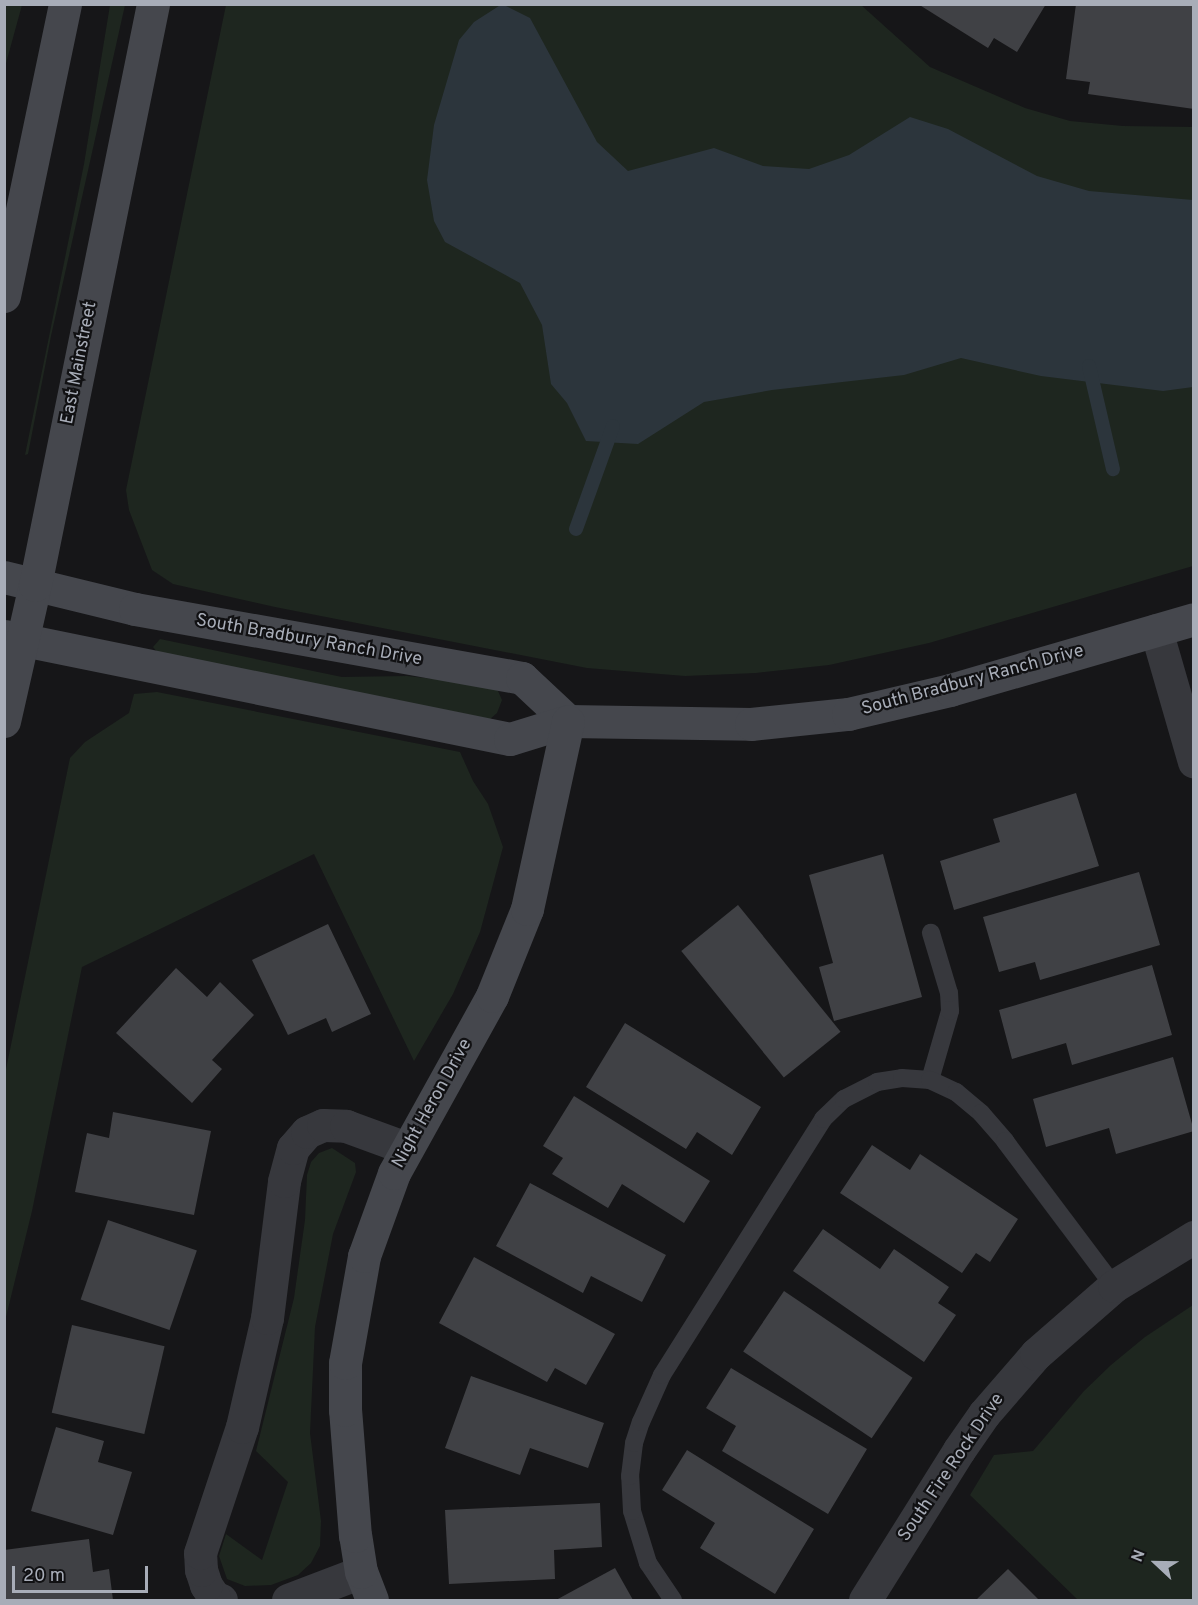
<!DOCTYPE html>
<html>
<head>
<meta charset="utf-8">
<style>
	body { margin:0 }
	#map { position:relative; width:1198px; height:1605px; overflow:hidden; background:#161618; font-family:Overpass,sans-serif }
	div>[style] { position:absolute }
	.green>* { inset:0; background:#1e261f }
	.water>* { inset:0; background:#2c353c }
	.stream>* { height:14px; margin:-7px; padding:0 7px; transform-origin:7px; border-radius:7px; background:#2c353c }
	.building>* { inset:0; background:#404145; transform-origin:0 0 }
	.lane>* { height:18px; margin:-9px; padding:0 9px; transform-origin:9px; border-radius:9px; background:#37383d }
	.street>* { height:33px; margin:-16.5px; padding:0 16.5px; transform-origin:16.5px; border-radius:16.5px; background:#37383d }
	.secondary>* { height:33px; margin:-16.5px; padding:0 16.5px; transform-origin:16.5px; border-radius:16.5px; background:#45474d }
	span { translate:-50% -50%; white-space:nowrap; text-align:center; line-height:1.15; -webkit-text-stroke:4.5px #111113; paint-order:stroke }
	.street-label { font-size:18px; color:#a8adb8 }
	.frame { position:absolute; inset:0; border:6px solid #a8adb8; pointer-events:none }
	.north { position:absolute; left:1126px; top:1533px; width:60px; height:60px; -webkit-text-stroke:4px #111113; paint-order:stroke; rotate:292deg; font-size:16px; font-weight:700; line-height:24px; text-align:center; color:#a8adb8 }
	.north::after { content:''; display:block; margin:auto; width:21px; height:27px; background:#a8adb8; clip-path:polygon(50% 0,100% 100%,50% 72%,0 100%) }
	.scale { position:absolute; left:12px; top:1566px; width:136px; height:27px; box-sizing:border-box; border:3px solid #a8adb8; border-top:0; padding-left:8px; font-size:18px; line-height:21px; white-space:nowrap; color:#a8adb8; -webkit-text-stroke:4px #111113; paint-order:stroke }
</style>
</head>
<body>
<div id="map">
	<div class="green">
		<div style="clip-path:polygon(5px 4px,22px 5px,5px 67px,4px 5px)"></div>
		<div style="clip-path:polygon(110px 5px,125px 5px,51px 336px,28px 454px,25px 455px,84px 164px)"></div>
		<div style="clip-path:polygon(226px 5px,861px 5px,930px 67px,1025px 108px,1070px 121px,1123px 126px,1193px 127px,1193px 566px,929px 643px,829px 665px,756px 673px,685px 676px,587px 668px,275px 607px,173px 584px,152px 570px,129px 510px,126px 490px)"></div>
		<div style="clip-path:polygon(160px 639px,342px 677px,407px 676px,490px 685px,498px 691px,502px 700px,497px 713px,490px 719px,158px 653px,153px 647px)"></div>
		<div style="clip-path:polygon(157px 692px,460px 752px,473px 781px,488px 804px,503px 847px,480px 932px,453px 994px,414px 1061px,314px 854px,82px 967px,32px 1211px,5px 1321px,5px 1074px,70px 758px,85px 742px,129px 713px,134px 694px)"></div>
		<div style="clip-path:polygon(332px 1148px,355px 1163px,356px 1172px,333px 1234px,315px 1327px,310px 1433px,321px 1521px,320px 1546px,311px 1563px,298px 1575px,271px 1585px,245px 1586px,227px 1579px,219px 1556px,226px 1534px,262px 1560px,288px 1482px,256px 1451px,294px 1298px,305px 1220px,307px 1175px,311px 1162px,319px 1153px)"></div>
		<div style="clip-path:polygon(1193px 1305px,1193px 1600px,1078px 1600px,970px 1495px,994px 1455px,1033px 1451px,1084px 1391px,1111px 1365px,1145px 1337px)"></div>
	</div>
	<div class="water">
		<div style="clip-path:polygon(502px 4px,530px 18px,597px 142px,628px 171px,714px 148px,763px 166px,809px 169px,849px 155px,910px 117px,948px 129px,1037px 176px,1089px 191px,1193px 200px,1193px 387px,1163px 391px,1041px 376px,961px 358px,904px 375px,772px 390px,704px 402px,638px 444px,586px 441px,567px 403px,551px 384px,542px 325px,520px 283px,445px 242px,434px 221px,427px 180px,434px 125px,459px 40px,474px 22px)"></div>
	</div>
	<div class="stream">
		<div style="left:1089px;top:366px;width:106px;rotate:76.9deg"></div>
		<div style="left:576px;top:529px;width:109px;rotate:-70.2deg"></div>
	</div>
	<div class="building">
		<div style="clip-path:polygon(918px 4px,1046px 4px,1017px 52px,994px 38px,988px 48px)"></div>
		<div style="clip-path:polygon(1076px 4px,1194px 4px,1194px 109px,1088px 94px,1090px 82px,1066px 79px)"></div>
		<div style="clip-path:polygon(1076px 793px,1099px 866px,954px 910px,940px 861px,1000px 842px,993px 819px)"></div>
		<div style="clip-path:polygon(883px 854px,922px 997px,834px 1021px,819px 967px,833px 963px,809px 875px)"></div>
		<div style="clip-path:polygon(1139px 872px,1160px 945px,1040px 980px,1035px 962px,999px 972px,983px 917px)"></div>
		<div style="left:738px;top:905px;width:163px;height:73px;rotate:51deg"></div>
		<div style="clip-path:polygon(328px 924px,371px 1014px,332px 1032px,326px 1018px,288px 1035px,252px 960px)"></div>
		<div style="clip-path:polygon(1152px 965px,1172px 1035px,1072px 1065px,1066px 1043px,1012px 1059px,999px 1010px)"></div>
		<div style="clip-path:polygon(176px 968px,207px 997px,220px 982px,254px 1015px,212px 1060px,222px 1069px,192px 1103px,116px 1033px)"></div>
		<div style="clip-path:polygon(625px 1023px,761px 1107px,732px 1155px,697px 1132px,686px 1149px,586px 1087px)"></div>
		<div style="clip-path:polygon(1173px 1057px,1194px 1131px,1116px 1154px,1109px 1128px,1046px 1147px,1033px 1099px)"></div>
		<div style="clip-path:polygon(574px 1096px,710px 1181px,684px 1223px,622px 1184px,608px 1208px,552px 1174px,563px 1158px,543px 1146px)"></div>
		<div style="clip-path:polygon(113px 1112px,211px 1131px,194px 1215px,75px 1192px,87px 1133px,109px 1138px)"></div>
		<div style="clip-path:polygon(872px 1145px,910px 1170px,920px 1154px,1018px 1219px,990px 1262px,976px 1253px,962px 1273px,840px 1193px)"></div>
		<div style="clip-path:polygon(530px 1183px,666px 1255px,642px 1302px,591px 1276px,583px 1293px,496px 1246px)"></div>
		<div style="left:108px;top:1220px;width:94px;height:84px;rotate:19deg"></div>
		<div style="clip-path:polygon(823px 1229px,880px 1269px,894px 1249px,949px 1287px,938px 1303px,956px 1315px,924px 1362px,793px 1271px)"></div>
		<div style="clip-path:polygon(474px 1257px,615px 1334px,586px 1385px,555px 1368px,547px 1382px,439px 1323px)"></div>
		<div style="left:784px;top:1291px;width:155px;height:73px;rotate:34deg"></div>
		<div style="left:72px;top:1325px;width:95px;height:90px;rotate:13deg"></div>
		<div style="clip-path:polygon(731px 1368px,867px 1449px,828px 1514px,722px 1451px,736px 1426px,706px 1408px)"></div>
		<div style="clip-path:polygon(471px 1376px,604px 1423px,588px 1468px,530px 1448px,520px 1475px,445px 1448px)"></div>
		<div style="clip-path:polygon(56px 1427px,104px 1441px,98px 1462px,132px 1472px,113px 1535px,31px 1511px)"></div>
		<div style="clip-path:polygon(687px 1450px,814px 1529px,775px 1594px,700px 1548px,715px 1523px,662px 1490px)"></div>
		<div style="clip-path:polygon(600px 1503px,602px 1547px,554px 1550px,555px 1579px,449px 1584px,445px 1510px)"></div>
		<div style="clip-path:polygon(89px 1539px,93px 1572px,109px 1569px,113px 1600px,4px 1600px,4px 1550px)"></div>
		<div style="clip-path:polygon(615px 1568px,633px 1600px,556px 1600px)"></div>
		<div style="clip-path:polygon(1008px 1569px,1039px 1600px,976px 1600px)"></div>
	</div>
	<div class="lane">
		<div style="left:930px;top:1080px;width:72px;rotate:-73.8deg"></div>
		<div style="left:950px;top:1011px;width:18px;rotate:-93deg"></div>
		<div style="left:949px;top:993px;width:63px;rotate:-106.7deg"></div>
		<div style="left:673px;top:1600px;width:45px;rotate:-124deg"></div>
		<div style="left:648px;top:1563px;width:54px;rotate:-107.1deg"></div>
		<div style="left:632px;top:1511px;width:35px;rotate:-93deg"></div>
		<div style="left:630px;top:1476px;width:33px;rotate:-83deg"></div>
		<div style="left:634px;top:1443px;width:22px;rotate:-72deg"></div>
		<div style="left:641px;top:1422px;width:51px;rotate:-65.9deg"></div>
		<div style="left:662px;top:1375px;width:302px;rotate:-57.8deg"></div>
		<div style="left:823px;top:1119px;width:29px;rotate:-44deg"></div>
		<div style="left:844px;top:1099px;width:37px;rotate:-27deg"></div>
		<div style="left:877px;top:1082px;width:25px;rotate:-9deg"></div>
		<div style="left:902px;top:1078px;width:28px;rotate:4deg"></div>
		<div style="left:930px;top:1080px;width:29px;rotate:25deg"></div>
		<div style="left:956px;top:1092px;width:33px;rotate:40deg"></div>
		<div style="left:981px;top:1113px;width:37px;rotate:49deg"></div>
		<div style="left:1005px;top:1141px;width:181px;rotate:53.1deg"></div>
	</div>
	<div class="street">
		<div style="left:1156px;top:630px;width:137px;rotate:73.9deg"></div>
		<div style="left:221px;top:1600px;width:8px;rotate:-157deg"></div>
		<div style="left:214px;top:1597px;width:14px;rotate:-124deg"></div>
		<div style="left:206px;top:1585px;width:16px;rotate:-108deg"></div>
		<div style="left:201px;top:1570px;width:17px;rotate:-93deg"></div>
		<div style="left:200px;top:1553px;width:133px;rotate:-71.6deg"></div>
		<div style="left:242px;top:1427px;width:112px;rotate:-77.1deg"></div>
		<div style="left:267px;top:1318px;width:138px;rotate:-82.9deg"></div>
		<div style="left:284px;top:1181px;width:34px;rotate:-75deg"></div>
		<div style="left:293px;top:1148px;width:21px;rotate:-49deg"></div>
		<div style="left:307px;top:1132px;width:17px;rotate:-24deg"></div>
		<div style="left:323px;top:1125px;width:23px;rotate:2deg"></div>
		<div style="left:346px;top:1126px;width:64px;rotate:20.1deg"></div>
		<div style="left:288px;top:1600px;width:78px;rotate:-21deg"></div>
		<div style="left:865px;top:1600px;width:177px;rotate:-57.9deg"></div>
		<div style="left:959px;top:1450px;width:44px;rotate:-55.2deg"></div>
		<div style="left:984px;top:1414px;width:79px;rotate:-49.1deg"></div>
		<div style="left:1036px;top:1354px;width:103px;rotate:-41.1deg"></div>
		<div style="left:1114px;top:1286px;width:94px;rotate:-31.5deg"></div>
	</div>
	<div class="secondary">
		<div style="left:4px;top:296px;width:298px;rotate:-78.2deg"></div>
		<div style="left:4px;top:577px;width:135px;rotate:13.7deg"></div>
		<div style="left:135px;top:609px;width:393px;rotate:10.1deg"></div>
		<div style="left:522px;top:678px;width:63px;rotate:43.1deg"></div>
		<div style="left:4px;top:636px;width:516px;rotate:11.51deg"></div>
		<div style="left:510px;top:739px;width:61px;rotate:-17.2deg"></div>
		<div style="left:568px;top:721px;width:183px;rotate:0.9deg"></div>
		<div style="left:751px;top:724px;width:98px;rotate:-5.9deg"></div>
		<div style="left:848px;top:714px;width:105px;rotate:-13.2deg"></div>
		<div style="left:950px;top:690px;width:254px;rotate:-16.2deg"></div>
		<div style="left:4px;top:721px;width:139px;rotate:-77.2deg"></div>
		<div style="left:35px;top:585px;width:593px;rotate:-78.52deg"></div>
		<div style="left:372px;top:1600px;width:30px;rotate:-111deg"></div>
		<div style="left:361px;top:1572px;width:36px;rotate:-99deg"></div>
		<div style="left:355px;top:1536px;width:126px;rotate:-94.5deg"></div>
		<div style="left:345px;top:1410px;width:47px;rotate:-90deg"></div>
		<div style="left:345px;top:1363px;width:109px;rotate:-79.9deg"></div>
		<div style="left:364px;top:1256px;width:88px;rotate:-70.1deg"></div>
		<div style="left:394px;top:1173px;width:202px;rotate:-61deg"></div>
		<div style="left:492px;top:996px;width:94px;rotate:-68.1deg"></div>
		<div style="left:527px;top:909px;width:192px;rotate:-77.7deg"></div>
	</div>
	<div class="street-label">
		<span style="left:80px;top:363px;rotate:-79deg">East Mainstreet</span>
		<span style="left:309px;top:641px;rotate:10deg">South Bradbury Ranch Drive</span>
		<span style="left:973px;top:681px;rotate:-15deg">South Bradbury Ranch Drive</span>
		<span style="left:433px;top:1104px;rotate:-61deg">Night Heron Drive</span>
		<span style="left:952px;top:1468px;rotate:-56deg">South Fire Rock Drive</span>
	</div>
	<div class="frame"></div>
	<div class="north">N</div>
	<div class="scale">20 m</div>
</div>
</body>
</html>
